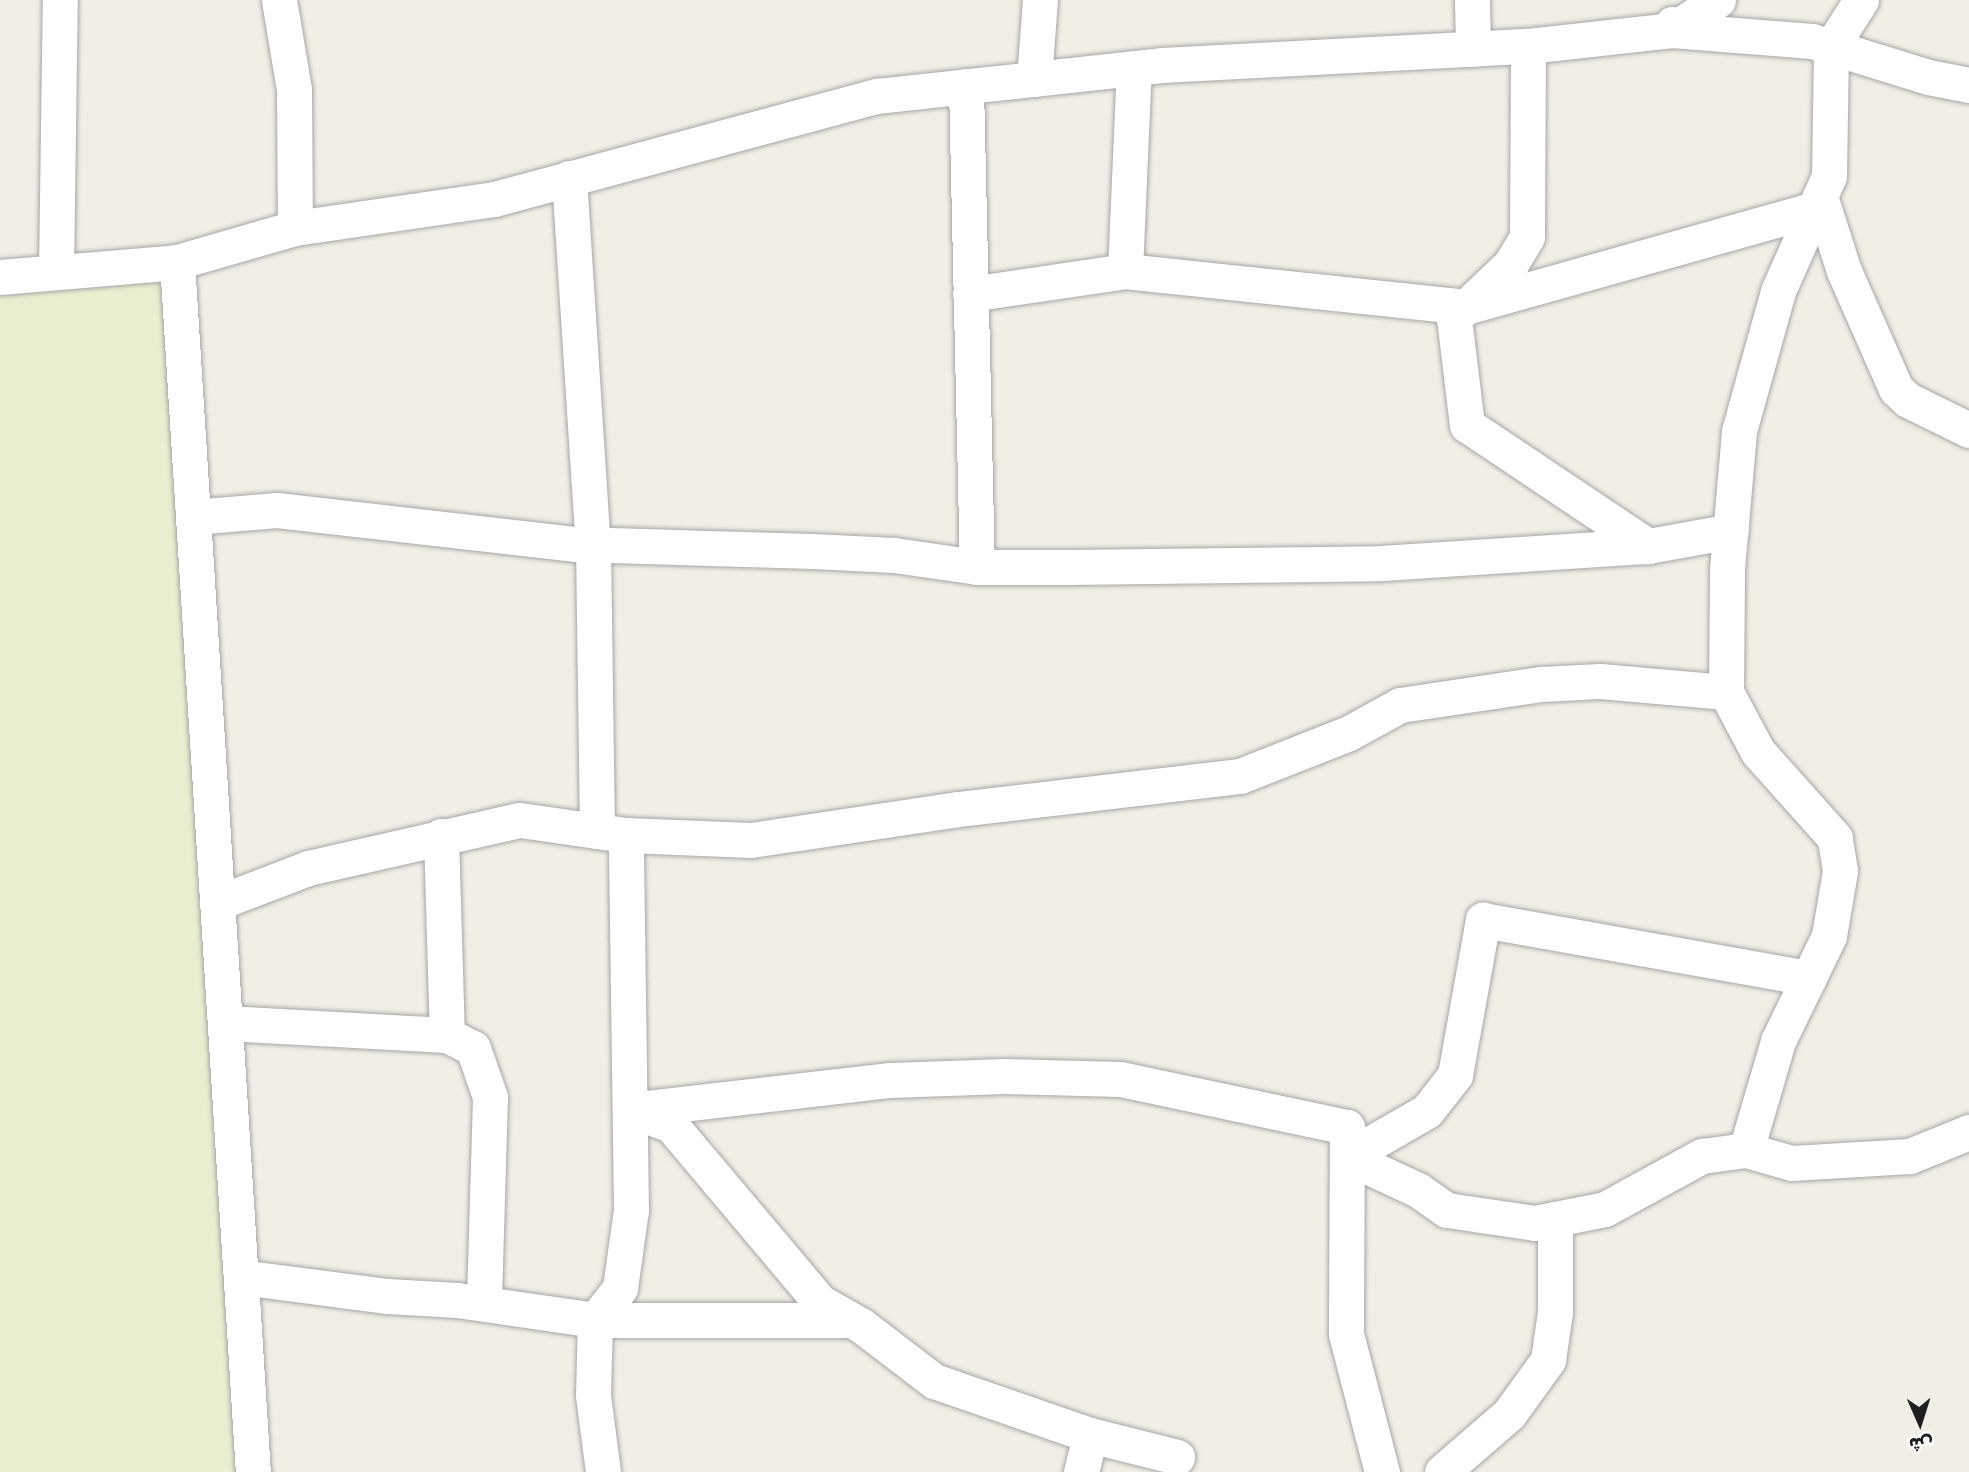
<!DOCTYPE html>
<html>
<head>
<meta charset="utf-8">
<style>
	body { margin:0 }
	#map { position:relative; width:1969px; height:1472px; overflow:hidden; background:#f0eee5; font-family:Rubik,"Noto Naskh Arabic",sans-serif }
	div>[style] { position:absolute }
	.farmland>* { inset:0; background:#e8efd0 }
	.roads { filter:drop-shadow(0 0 2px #a6a6a6) drop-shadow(0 0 2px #a6a6a6) }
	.street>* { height:35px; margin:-17.5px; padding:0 17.5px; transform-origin:17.5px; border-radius:17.5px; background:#fff }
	span { translate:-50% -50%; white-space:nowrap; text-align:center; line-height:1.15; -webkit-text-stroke:5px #fff; paint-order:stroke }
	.north { position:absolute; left:1885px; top:1388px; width:70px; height:70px; -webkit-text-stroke:5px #fff; paint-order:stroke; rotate:177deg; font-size:19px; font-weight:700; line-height:28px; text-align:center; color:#1f1f1f }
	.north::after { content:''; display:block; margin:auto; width:24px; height:32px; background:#1f1f1f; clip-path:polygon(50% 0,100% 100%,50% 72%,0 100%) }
</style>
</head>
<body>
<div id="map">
	<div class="farmland">
		<div style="clip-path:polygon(177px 262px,253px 1472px,0 1472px,0 277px)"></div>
	</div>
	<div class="roads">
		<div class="street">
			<div style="left:279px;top:0;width:91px;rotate:80.5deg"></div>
			<div style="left:294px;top:90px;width:138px;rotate:89.6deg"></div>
			<div style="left:1472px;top:0;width:49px;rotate:88.8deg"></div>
			<div style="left:1672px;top:24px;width:6px;rotate:90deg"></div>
			<div style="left:1672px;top:30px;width:140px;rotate:4.5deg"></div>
			<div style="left:1812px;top:41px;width:121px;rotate:17.2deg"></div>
			<div style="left:1928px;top:77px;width:42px;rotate:11deg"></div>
			<div style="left:1528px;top:46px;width:191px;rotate:90.3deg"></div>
			<div style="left:1527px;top:237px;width:31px;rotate:121deg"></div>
			<div style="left:1511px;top:264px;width:79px;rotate:136.5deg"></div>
			<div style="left:1454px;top:318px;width:108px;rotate:83.1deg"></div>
			<div style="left:1467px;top:425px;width:218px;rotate:33.8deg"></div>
			<div style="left:1034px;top:79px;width:79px;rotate:-85.7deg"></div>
			<div style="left:966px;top:86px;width:481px;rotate:88.7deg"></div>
			<div style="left:569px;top:178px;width:368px;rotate:86.3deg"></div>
			<div style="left:593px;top:545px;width:286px;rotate:89.2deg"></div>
			<div style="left:1820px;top:196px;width:79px;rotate:72.3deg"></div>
			<div style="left:1844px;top:271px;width:129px;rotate:66.2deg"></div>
			<div style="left:1896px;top:389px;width:16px;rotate:43deg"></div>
			<div style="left:1908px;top:400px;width:68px;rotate:26.2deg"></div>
			<div style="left:177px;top:262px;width:1212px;rotate:86.41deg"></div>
			<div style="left:1125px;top:271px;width:203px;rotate:-87.5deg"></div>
			<div style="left:56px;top:272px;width:272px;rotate:-89.2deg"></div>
			<div style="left:0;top:277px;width:178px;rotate:-4.8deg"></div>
			<div style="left:177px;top:262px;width:123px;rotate:-16.1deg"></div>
			<div style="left:295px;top:228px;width:201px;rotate:-8.3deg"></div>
			<div style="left:494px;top:199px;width:397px;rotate:-15.1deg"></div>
			<div style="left:877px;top:96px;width:287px;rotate:-6.2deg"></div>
			<div style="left:1162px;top:65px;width:366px;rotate:-3deg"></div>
			<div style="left:1528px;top:46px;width:145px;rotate:-6.3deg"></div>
			<div style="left:1672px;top:30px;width:55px;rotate:-33.1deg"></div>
			<div style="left:970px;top:294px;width:157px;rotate:-8.4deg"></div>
			<div style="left:1125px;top:271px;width:343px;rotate:6deg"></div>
			<div style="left:1466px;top:307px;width:362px;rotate:-15.7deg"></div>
			<div style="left:193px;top:517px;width:84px;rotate:-4.8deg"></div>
			<div style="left:277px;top:510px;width:301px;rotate:6.5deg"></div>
			<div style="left:576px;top:544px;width:237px;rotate:1.7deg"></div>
			<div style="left:813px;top:551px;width:81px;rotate:2.8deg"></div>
			<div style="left:894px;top:555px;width:84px;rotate:8.2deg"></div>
			<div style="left:977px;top:567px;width:90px"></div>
			<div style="left:1067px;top:567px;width:315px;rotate:-0.7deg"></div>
			<div style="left:1382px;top:563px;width:267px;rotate:-3.7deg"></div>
			<div style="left:1648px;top:546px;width:84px;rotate:-10.2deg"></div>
			<div style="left:441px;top:836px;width:199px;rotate:88.3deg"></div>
			<div style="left:447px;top:1035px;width:29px;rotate:27deg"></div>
			<div style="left:473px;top:1048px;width:52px;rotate:70.9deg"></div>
			<div style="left:490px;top:1097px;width:206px;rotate:91.7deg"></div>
			<div style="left:217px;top:903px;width:97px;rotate:-21deg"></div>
			<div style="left:308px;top:868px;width:217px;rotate:-12.8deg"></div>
			<div style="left:520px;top:820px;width:107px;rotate:8.1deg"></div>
			<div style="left:626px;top:835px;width:125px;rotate:2.3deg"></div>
			<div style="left:751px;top:840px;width:209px;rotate:-8.5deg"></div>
			<div style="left:958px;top:809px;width:284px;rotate:-6.7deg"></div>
			<div style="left:1240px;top:776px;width:117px;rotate:-21.5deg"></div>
			<div style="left:1349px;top:733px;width:58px;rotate:-28.8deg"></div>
			<div style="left:1400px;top:705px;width:143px;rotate:-8.5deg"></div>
			<div style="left:1541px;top:684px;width:59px;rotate:-2.9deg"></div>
			<div style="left:1600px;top:681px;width:126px;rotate:5deg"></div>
			<div style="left:225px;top:1023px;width:222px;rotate:3.1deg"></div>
			<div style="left:630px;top:1110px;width:262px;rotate:-6.6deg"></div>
			<div style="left:890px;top:1080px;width:115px;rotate:-2deg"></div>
			<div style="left:1005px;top:1076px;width:116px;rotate:1.5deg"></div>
			<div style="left:1121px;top:1079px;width:231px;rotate:12deg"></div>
			<div style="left:1347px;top:1127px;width:207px;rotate:90.3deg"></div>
			<div style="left:1346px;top:1334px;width:143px;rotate:75.4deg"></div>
			<div style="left:631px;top:1110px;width:43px;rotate:20.6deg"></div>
			<div style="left:671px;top:1125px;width:231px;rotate:49.9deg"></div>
			<div style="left:820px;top:1302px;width:48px;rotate:29.7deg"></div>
			<div style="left:862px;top:1326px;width:91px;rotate:37.4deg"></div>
			<div style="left:934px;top:1381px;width:165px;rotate:19.1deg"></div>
			<div style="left:1090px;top:1435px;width:90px;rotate:14.2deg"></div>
			<div style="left:1746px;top:1150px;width:114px;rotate:-73.6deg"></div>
			<div style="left:1778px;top:1041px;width:117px;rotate:-64.1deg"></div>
			<div style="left:1829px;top:936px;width:66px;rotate:-80.4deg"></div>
			<div style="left:1840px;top:871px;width:33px;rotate:-99deg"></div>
			<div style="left:1835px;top:838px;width:115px;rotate:-131.8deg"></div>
			<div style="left:1758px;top:752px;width:68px;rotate:-118.1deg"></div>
			<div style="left:1726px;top:692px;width:123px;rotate:-89.5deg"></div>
			<div style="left:1727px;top:569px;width:139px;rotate:-85deg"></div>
			<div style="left:1739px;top:431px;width:145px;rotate:-74.4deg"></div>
			<div style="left:1778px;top:291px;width:126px;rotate:-66.1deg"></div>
			<div style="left:1829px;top:176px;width:129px;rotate:-89.1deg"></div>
			<div style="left:1831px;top:47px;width:56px;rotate:-57.4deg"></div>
			<div style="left:1347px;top:1157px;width:78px;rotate:24.9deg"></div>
			<div style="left:1418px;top:1190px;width:35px;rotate:35deg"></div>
			<div style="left:1447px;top:1210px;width:89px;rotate:8.4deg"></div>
			<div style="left:1535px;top:1223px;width:71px;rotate:-11.3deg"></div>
			<div style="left:1605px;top:1209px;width:111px;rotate:-28.7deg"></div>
			<div style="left:1702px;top:1156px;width:44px;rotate:-7.8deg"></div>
			<div style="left:1746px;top:1150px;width:48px;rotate:15.8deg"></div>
			<div style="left:1792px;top:1163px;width:118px;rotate:-3.4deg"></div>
			<div style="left:1910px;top:1156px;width:64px;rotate:-22.1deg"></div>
			<div style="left:1347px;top:1157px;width:92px;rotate:-29.9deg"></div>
			<div style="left:1427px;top:1111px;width:46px;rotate:-52.1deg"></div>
			<div style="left:1455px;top:1075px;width:158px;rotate:-79.8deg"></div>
			<div style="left:1483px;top:920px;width:331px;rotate:10.1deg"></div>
			<div style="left:241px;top:1277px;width:148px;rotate:7.4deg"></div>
			<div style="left:388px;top:1296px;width:69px;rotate:3.3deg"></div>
			<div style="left:457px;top:1300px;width:139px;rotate:8.2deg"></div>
			<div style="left:595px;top:1320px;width:256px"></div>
			<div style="left:603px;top:1472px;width:78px;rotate:-97.4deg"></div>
			<div style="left:593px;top:1395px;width:75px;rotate:-88.5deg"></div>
			<div style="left:595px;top:1320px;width:41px;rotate:-52deg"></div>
			<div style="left:620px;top:1288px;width:79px;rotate:-82deg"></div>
			<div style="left:631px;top:1210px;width:375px;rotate:-90.8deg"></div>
			<div style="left:1081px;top:1472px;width:38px;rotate:-76deg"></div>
			<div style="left:1442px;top:1472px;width:89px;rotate:-40.9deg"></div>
			<div style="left:1509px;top:1414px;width:67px;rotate:-54.2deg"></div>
			<div style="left:1548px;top:1360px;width:49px;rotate:-81.7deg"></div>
			<div style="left:1555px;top:1312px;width:93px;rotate:-90deg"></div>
		</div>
	</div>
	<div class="north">ش</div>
</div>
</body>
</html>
